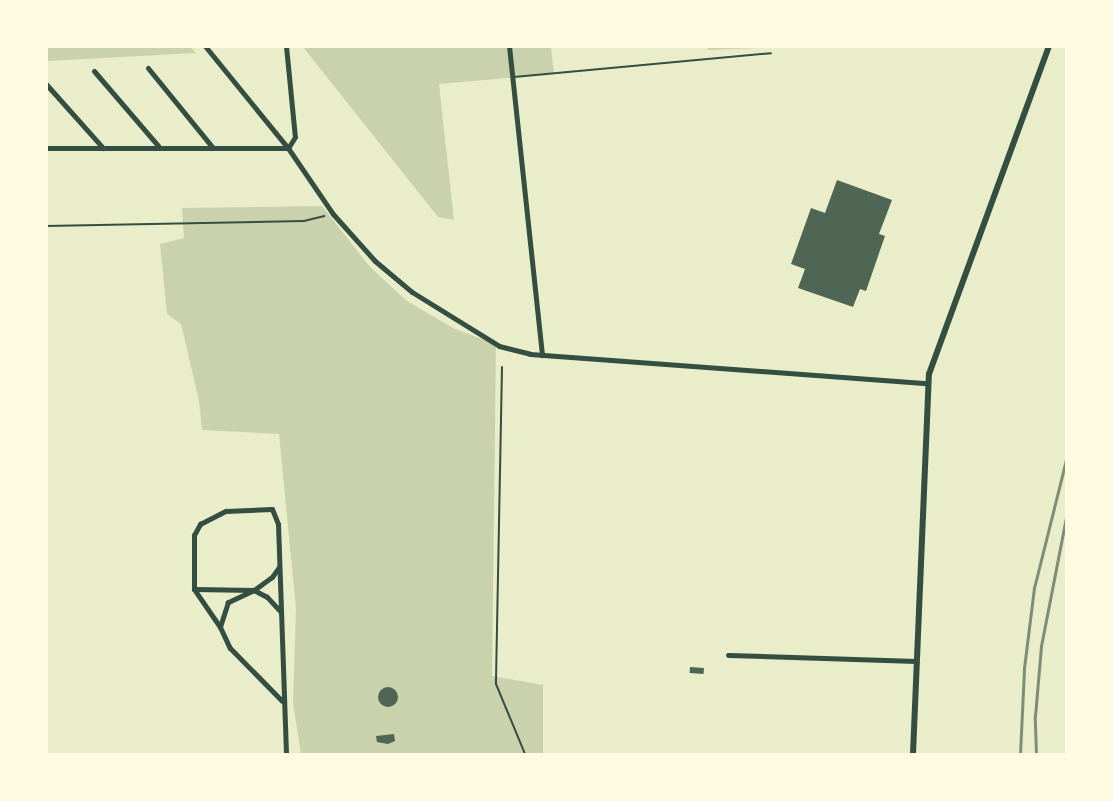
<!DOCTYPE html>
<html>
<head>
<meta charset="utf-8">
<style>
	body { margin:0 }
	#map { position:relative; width:1113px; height:801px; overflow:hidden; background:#e9edc9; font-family:Ubuntu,sans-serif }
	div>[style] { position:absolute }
	.green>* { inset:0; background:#cad2ad }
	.building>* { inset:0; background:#4f6655; transform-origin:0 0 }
	.round { border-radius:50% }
	.path>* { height:2px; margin:-1px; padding:0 1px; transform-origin:1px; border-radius:1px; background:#344e41 }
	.service>* { height:2px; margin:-1px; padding:0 1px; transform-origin:1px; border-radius:1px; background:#344e41 }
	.minor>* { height:5px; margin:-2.5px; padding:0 2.5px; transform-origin:2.5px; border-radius:2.5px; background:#344e41 }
	.tertiary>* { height:6px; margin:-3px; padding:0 3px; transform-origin:3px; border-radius:3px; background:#344e41 }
	.rail>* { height:3px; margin:-1.5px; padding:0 1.5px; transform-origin:1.5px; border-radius:1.5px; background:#7c8e77 }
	span { translate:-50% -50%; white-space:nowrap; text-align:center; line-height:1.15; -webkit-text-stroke:4.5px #fefae0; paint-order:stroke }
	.frame { position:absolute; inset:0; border:48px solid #fefae0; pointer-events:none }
</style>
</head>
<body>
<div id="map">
	<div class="green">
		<div style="clip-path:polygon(190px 46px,196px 53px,47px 61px,47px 47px)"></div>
		<div style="clip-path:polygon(303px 47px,551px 47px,554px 74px,439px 84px,454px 220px,438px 217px)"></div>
		<div style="clip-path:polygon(707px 47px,707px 46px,780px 47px,708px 50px)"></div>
		<div style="clip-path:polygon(322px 206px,370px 267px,407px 301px,455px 329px,496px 344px,492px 676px,543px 685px,543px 754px,301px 754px,293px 703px,296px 609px,279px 434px,202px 430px,199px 401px,181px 324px,167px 314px,160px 244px,184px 238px,182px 208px)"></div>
	</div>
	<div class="building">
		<div style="clip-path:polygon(837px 180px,892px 200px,879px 234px,885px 236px,866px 291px,860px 289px,853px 307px,798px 288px,805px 269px,791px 264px,811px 208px,825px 213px)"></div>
		<div style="left:690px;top:667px;width:14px;height:6px;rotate:4deg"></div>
		<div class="round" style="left:378px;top:687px;width:20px;height:20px"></div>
		<div style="clip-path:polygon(394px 734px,395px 741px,388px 744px,377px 742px,376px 736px)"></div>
	</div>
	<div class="path">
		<div style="left:46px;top:226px;width:258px;rotate:-1.1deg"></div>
		<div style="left:304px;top:221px;width:21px;rotate:-14deg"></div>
		<div style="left:502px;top:367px;width:317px;rotate:91.1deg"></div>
		<div style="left:496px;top:684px;width:76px;rotate:67.5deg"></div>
	</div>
	<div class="service">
		<div style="left:514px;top:77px;width:258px;rotate:-5.3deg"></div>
	</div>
	<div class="minor">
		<div style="left:205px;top:46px;width:132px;rotate:50.9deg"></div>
		<div style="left:288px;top:148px;width:80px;rotate:55.7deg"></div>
		<div style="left:333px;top:214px;width:63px;rotate:48.2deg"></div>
		<div style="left:375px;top:261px;width:48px;rotate:40deg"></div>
		<div style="left:412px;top:292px;width:102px;rotate:31.8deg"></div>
		<div style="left:499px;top:346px;width:32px;rotate:14deg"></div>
		<div style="left:530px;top:354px;width:398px;rotate:4.2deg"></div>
		<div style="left:286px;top:46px;width:91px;rotate:84.4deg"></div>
		<div style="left:295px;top:137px;width:13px;rotate:122deg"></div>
		<div style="left:509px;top:46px;width:311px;rotate:83.9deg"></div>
		<div style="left:148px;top:68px;width:103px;rotate:50.9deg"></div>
		<div style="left:94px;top:71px;width:101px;rotate:49.4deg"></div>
		<div style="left:46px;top:84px;width:86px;rotate:48.3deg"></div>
		<div style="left:46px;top:148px;width:242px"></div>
		<div style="left:194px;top:589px;width:60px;rotate:1deg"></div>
		<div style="left:254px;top:590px;width:22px;rotate:-36deg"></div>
		<div style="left:272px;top:577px;width:12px;rotate:-55deg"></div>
		<div style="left:281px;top:612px;width:21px;rotate:-133deg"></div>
		<div style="left:267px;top:597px;width:15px;rotate:-152deg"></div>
		<div style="left:254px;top:590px;width:29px;rotate:155deg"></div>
		<div style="left:228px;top:602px;width:26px;rotate:108deg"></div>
		<div style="left:220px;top:627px;width:23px;rotate:65deg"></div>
		<div style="left:230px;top:648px;width:74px;rotate:45.5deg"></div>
		<div style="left:220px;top:627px;width:46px;rotate:-124.4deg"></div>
		<div style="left:194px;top:589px;width:54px;rotate:-90deg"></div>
		<div style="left:194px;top:535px;width:13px;rotate:-61deg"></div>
		<div style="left:200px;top:524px;width:29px;rotate:-27deg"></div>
		<div style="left:226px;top:511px;width:46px;rotate:-2.5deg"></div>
		<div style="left:272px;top:509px;width:16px;rotate:68deg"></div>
		<div style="left:278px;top:524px;width:230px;rotate:88deg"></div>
		<div style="left:728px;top:655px;width:188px;rotate:1.8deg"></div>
	</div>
	<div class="tertiary">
		<div style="left:913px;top:754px;width:380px;rotate:-87.6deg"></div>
		<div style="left:929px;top:374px;width:349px;rotate:-69.9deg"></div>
	</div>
	<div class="rail">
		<div style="left:1020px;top:754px;width:86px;rotate:-87.3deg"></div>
		<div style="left:1024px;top:668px;width:81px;rotate:-82.9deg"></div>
		<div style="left:1034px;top:588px;width:132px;rotate:-76deg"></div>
		<div style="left:1036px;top:754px;width:38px;rotate:-92deg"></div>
		<div style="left:1035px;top:716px;width:70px;rotate:-85.1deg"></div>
		<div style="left:1041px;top:646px;width:131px;rotate:-79deg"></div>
	</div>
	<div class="frame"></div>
</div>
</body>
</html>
